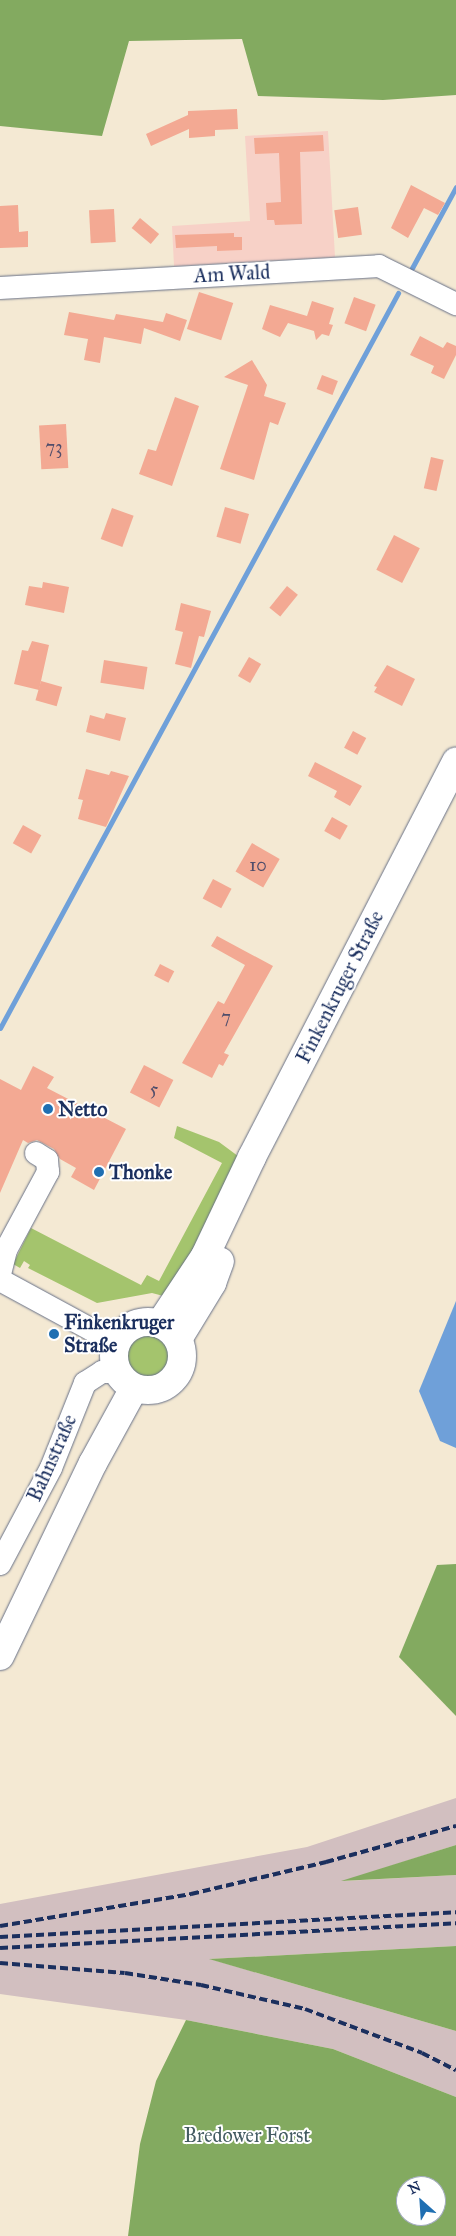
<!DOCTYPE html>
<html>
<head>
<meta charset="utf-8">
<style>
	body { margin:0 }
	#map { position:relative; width:456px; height:2236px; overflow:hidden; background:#f4e9d3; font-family:"IM FELL Great Primer",serif }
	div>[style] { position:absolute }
	.built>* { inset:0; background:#f7d1c7 }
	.industrial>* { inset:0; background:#d2bfc0 }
	.green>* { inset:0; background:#a4c46d }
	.round { border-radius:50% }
	.forest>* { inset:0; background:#83aa60 }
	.water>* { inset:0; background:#6fa0d9 }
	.stream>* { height:5px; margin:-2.5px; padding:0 2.5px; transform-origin:2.5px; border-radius:2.5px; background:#6fa0d9 }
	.building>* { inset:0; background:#f3a993; transform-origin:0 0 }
	.roads { filter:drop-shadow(0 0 1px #677087) drop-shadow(0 0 1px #677087) }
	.minor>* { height:22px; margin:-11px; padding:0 11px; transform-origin:11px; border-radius:11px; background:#fff }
	.major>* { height:28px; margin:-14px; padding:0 14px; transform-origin:14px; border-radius:14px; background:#fff }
	.major>.ring { margin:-14px; padding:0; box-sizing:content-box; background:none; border:28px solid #fff; border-radius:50% }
	.rail>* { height:4px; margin-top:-2px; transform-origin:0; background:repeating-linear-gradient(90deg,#1b2f5e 0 8px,transparent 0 12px) }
	.dots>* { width:14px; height:14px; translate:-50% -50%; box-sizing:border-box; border:2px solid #fff; border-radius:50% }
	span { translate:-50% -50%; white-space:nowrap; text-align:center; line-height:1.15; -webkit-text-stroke:4px #fff; paint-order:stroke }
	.number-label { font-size:18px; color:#514e6b }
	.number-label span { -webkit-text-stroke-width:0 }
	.street-label { font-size:20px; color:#1b2f5e }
	.poi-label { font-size:20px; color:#1b2f5e; font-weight:700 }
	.left { translate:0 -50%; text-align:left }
	.park-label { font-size:20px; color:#445c62 }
	.north { position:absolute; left:396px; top:2176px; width:50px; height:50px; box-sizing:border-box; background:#fff; border:1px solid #a4acbf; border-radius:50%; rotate:334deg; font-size:14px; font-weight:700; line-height:20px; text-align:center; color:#1b2f5e }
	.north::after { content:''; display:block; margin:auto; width:18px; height:22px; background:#1f6fb2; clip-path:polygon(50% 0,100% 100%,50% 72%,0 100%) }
</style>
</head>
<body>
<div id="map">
	<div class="built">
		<div style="clip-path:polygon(328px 131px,335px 257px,174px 266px,172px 226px,250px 221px,245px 136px)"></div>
	</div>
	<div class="industrial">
		<div style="clip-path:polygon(456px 1798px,456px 1845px,344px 1881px,456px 1875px,456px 1946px,210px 1959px,456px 2031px,456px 2097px,333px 2049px,186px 2020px,0 1994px,0 1904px,307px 1847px)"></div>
	</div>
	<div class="green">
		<div style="clip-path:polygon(177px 1126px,219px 1142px,242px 1159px,171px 1298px,152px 1293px,97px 1303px,28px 1268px,30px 1265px,24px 1261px,20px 1268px,13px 1264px,31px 1228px,141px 1285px,147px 1275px,159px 1281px,222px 1163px,174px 1138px)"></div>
		<div class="round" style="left:121px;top:1331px;width:52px;height:52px"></div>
	</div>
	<div class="forest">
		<div style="clip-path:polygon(0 0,456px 0,456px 95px,383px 100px,258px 96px,242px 39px,129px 41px,102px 136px,0 126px)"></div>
		<div style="clip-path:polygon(456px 1564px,456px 1716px,399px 1657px,437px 1565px)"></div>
		<div style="clip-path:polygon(456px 1845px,456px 1875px,341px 1881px)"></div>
		<div style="clip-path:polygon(456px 1946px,456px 2031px,209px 1959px)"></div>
		<div style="clip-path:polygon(evenodd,186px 2020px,333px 2049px,456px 2097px,456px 2236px,128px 2236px,140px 2144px,156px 2081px,186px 2020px,406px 2186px,436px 2186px,436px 2216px,406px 2216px,406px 2186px)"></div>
	</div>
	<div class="water">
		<div style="clip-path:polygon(456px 1301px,456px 1448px,440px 1441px,419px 1391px)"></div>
	</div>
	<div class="stream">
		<div style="left:412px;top:268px;width:92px;rotate:-61.5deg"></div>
		<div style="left:0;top:1028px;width:836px;rotate:-61.56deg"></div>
	</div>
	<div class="building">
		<div style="clip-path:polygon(237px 109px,238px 129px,215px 130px,215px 136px,189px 138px,189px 129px,151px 146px,146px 134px,188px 115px,188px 111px)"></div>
		<div style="clip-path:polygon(323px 135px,324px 151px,300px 152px,302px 224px,275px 225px,274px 220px,267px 220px,266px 203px,281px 202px,279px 153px,255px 154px,254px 138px)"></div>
		<div style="clip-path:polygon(411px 185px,445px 203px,438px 215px,424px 208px,408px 238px,391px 228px)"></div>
		<div style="clip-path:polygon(18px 205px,19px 232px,28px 231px,28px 247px,0 248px,0 206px)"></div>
		<div style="left:358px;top:207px;width:28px;height:24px;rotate:82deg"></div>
		<div style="left:114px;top:209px;width:33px;height:25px;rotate:87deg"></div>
		<div style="left:140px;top:218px;width:25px;height:13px;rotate:40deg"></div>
		<div style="clip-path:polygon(234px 233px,234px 237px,242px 237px,242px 250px,217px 251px,217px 246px,176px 248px,175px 235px)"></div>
		<div style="left:199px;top:292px;width:36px;height:39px;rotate:18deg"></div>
		<div style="left:354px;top:297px;width:23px;height:28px;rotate:20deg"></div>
		<div style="clip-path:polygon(312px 301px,334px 308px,329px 324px,333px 325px,329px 336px,322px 334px,316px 340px,314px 331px,288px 323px,280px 337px,262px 329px,270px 305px,307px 316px)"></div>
		<div style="clip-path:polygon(69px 312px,114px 320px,116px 314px,163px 322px,166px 313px,187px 320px,180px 341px,144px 328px,141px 344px,104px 337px,100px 363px,84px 360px,88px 339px,64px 335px)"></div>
		<div style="clip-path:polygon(420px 336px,443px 348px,447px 342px,456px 346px,456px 355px,444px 379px,431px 373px,434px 366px,410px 355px)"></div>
		<div style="clip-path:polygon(252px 360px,267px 385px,264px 396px,286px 403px,278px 425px,270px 422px,254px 480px,220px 469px,248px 385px,224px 377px)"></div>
		<div style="left:322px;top:375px;width:17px;height:15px;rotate:21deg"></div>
		<div style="clip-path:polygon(175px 397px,199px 406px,172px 486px,139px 474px,148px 449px,156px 451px)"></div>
		<div style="left:66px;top:424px;width:44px;height:27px;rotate:87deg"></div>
		<div style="left:431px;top:457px;width:13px;height:32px;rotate:13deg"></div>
		<div style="left:225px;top:507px;width:25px;height:31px;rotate:16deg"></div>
		<div style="left:112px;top:508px;width:23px;height:33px;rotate:20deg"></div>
		<div style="left:394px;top:535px;width:29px;height:39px;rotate:27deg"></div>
		<div style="clip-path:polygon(43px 582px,69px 587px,64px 613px,25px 605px,29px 586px,42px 588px)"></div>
		<div style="left:287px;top:586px;width:14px;height:28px;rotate:39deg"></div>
		<div style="clip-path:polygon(181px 603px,211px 611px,204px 637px,199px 636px,191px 668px,175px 664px,183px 632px,175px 630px)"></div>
		<div style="clip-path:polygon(32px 641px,49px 645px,39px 690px,14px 684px,22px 650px,28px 651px)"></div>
		<div style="left:249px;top:657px;width:14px;height:22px;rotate:30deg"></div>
		<div style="left:104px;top:660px;width:44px;height:23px;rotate:9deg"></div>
		<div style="clip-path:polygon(387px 665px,415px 679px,402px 706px,374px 692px,377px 687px,374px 686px)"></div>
		<div style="left:41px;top:681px;width:22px;height:20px;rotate:16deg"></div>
		<div style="clip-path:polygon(106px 713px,126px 718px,120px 741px,86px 732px,90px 715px,104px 719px)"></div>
		<div style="left:353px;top:731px;width:15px;height:19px;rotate:28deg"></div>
		<div style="clip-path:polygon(315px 762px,362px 786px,350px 806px,334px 797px,337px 791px,308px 776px)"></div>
		<div style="clip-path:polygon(86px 769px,109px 775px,111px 771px,129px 776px,106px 827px,78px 819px,83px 800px,78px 799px)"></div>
		<div style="left:332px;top:817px;width:18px;height:16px;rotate:29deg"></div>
		<div style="left:23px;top:825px;width:21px;height:21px;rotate:29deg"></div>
		<div style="left:252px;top:843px;width:32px;height:33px;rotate:30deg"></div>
		<div style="left:213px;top:879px;width:21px;height:22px;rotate:28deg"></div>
		<div style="clip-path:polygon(217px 936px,273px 966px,224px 1053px,229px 1055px,223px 1066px,219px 1064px,212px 1078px,182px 1063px,218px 1001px,224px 1004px,245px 965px,211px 946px)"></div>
		<div style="left:160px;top:964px;width:16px;height:13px;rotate:27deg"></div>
		<div style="left:144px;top:1065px;width:33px;height:31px;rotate:27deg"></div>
		<div style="clip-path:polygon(33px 1066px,54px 1077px,47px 1088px,126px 1129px,94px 1190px,71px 1177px,76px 1168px,60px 1159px,54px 1149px,37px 1140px,28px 1143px,23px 1140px,0 1193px,0 1079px,21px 1090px)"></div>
	</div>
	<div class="roads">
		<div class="minor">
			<div style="left:0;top:288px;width:380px;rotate:-3.3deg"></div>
			<div style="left:379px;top:266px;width:86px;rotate:26.3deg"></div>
			<div style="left:0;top:1274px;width:25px;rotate:-76deg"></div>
			<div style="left:6px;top:1250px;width:89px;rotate:-61.7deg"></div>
			<div style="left:48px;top:1172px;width:12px;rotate:-95deg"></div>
			<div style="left:47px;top:1160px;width:13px;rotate:-148deg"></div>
			<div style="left:0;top:1280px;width:132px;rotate:28.5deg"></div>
			<div style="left:0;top:1564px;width:109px;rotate:-62deg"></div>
			<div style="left:51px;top:1468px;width:92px;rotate:-68.2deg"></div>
			<div style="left:85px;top:1383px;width:20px;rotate:-33deg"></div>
			<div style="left:102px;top:1372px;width:16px"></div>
		</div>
		<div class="major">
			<div class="ring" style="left:114px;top:1322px;width:40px;height:40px"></div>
			<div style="left:160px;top:1324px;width:82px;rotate:-56.5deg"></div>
			<div style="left:205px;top:1256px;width:110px;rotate:-64.6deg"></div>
			<div style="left:252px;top:1157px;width:445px;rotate:-62.7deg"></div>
			<div style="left:178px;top:1339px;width:66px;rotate:-58.7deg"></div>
			<div style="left:212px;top:1283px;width:23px;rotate:-70deg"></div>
			<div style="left:0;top:1656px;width:214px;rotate:-64.3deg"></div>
			<div style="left:93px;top:1463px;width:85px;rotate:-61.3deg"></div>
		</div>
	</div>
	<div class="rail">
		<div style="left:0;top:1926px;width:194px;rotate:-9.5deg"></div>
		<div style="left:191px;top:1894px;width:139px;rotate:-13.3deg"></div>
		<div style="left:326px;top:1862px;width:135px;rotate:-15.5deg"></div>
		<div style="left:0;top:1937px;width:457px;rotate:-3.1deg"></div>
		<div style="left:0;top:1948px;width:457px;rotate:-3.1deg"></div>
		<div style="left:0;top:1963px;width:125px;rotate:4.6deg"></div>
		<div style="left:125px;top:1973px;width:77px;rotate:9deg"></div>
		<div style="left:201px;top:1985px;width:107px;rotate:13deg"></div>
		<div style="left:305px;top:2009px;width:125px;rotate:20.6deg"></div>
		<div style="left:422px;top:2053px;width:38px;rotate:27deg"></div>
	</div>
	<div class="dots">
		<div style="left:48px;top:1109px;background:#1f6fb2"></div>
		<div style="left:99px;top:1172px;background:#1f6fb2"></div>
		<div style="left:54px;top:1334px;background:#1f6fb2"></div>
	</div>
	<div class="number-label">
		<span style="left:54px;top:447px">73</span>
		<span style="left:258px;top:865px">10</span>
		<span style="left:226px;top:1017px">7</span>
		<span style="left:154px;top:1089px">5</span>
	</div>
	<div class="street-label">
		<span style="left:232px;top:274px;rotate:-3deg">Am Wald</span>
		<span style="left:340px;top:987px;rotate:-63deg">Finkenkruger Straße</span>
		<span style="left:52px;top:1458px;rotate:-66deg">Bahnstraße</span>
	</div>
	<div class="poi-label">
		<span class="left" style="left:58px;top:1109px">Netto</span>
		<span class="left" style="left:109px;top:1172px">Thonke</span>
		<span class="left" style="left:64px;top:1334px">Finkenkruger<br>Straße</span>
	</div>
	<div class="park-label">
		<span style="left:247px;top:2135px">Bredower Forst</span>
	</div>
	<div class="north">N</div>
</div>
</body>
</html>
